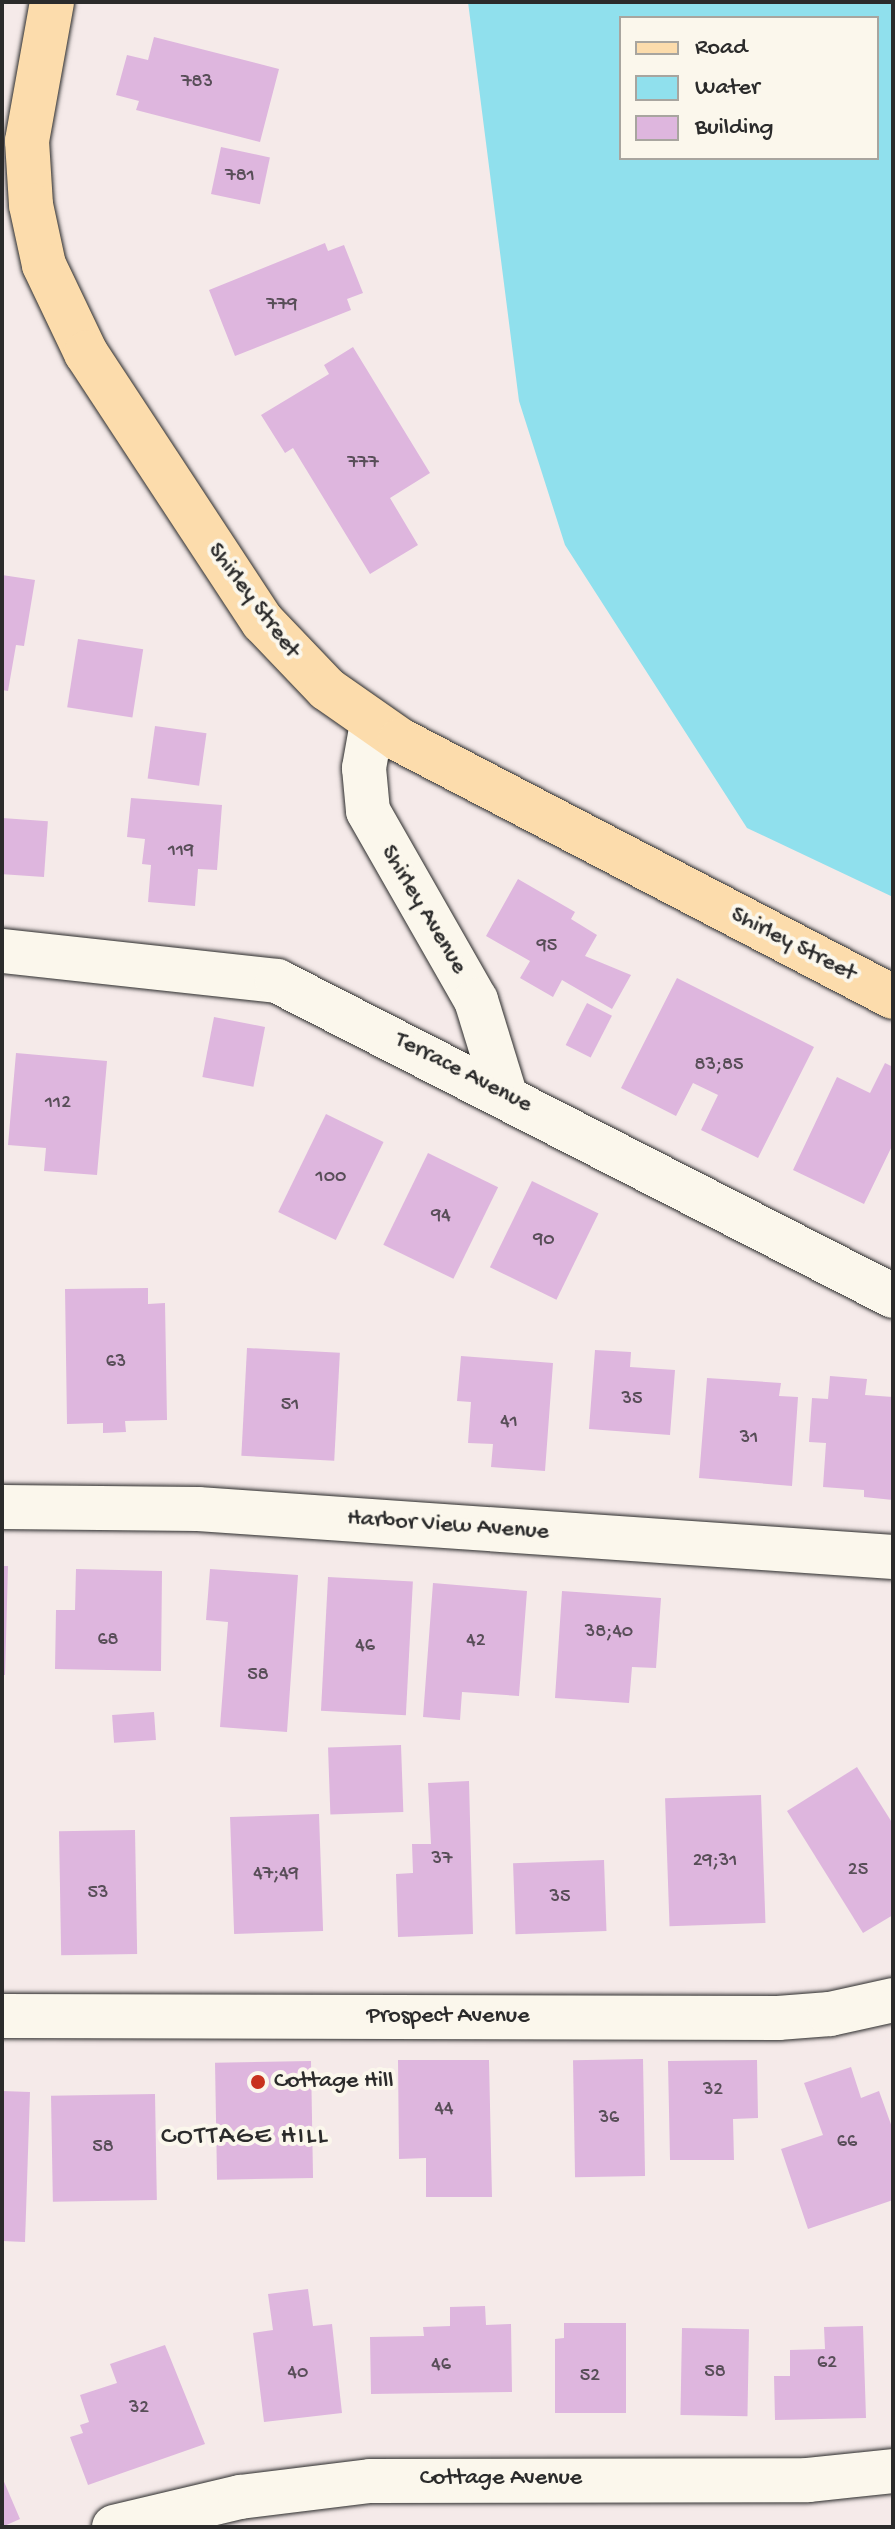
<!DOCTYPE html>
<html>
<head>
<meta charset="utf-8">
<style>
	body { margin:0 }
	#map { position:relative; width:895px; height:2529px; overflow:hidden; background:#f5eae9; font-family:"Gochi Hand",sans-serif }
	div>[style] { position:absolute }
	.water>* { inset:0; background:#90e0ed }
	.building>* { inset:0; background:#deb6de; transform-origin:0 0 }
	.roads { filter:drop-shadow(0 0 2px #2b2b2b) drop-shadow(0 0 2px #2b2b2b) }
	.minor>* { height:44px; margin:-22px; padding:0 22px; transform-origin:22px; border-radius:22px; background:#fbf7ec }
	.major>* { height:44px; margin:-22px; padding:0 22px; transform-origin:22px; border-radius:22px; background:#fcdcac }
	.dots>* { width:22px; height:22px; translate:-50% -50%; box-sizing:border-box; border:4px solid #fbf7ec; border-radius:50% }
	span { translate:-50% -50%; white-space:nowrap; text-align:center; line-height:1.15; -webkit-text-stroke:8px #fbf7ec; paint-order:stroke }
	.number-label { font-size:20px; color:#584e58 }
	.number-label span { -webkit-text-stroke-width:0 }
	.street-label { font-size:24px; color:#2b2b2b }
	.poi-label { font-size:24px; color:#2b2b2b }
	.left { translate:0 -50%; text-align:left }
	.neighbourhood-label { font-size:26px; color:#2b2b2b; letter-spacing:2px }
	.frame { position:absolute; inset:0; border:4px solid #2b2b2b; pointer-events:none }
	.legend { position:absolute; left:619px; top:16px; width:260px; height:144px; box-sizing:border-box; background:#fbf7ec; border:2px solid #a8a59f; margin:0; padding:10px 14px; list-style:none; font-size:24px; color:#2b2b2b }
	.legend li { display:flex; align-items:center; gap:16px; height:40px }
	.legend b { width:40px; border:2px solid #a8a59f }
</style>
</head>
<body>
<div id="map">
	<div class="water">
		<div style="clip-path:polygon(evenodd,468px 2px,893px 2px,893px 897px,747px 828px,565px 545px,519px 401px,468px 2px,621px 18px,877px 18px,877px 158px,621px 158px,621px 18px)"></div>
	</div>
	<div class="building">
		<div style="clip-path:polygon(154px 37px,279px 69px,260px 142px,136px 110px,139px 101px,116px 95px,127px 55px,148px 60px)"></div>
		<div style="left:221px;top:147px;width:50px;height:48px;rotate:12deg"></div>
		<div style="clip-path:polygon(325px 243px,328px 251px,344px 245px,363px 293px,347px 299px,351px 310px,235px 356px,209px 290px)"></div>
		<div style="clip-path:polygon(353px 347px,430px 473px,390px 498px,418px 545px,370px 574px,293px 448px,285px 453px,261px 415px,329px 374px,324px 365px)"></div>
		<div style="clip-path:polygon(2px 575px,35px 580px,24px 646px,16px 645px,8px 691px,2px 690px)"></div>
		<div style="left:78px;top:639px;width:66px;height:69px;rotate:9deg"></div>
		<div style="left:155px;top:726px;width:52px;height:53px;rotate:8deg"></div>
		<div style="clip-path:polygon(131px 798px,222px 805px,217px 870px,198px 869px,195px 906px,148px 902px,151px 865px,142px 864px,145px 839px,127px 837px)"></div>
		<div style="left:2px;top:818px;width:46px;height:56px;rotate:4deg"></div>
		<div style="clip-path:polygon(518px 879px,575px 912px,571px 919px,597px 935px,585px 956px,631px 975px,612px 1009px,562px 980px,553px 997px,520px 978px,530px 961px,486px 936px)"></div>
		<div style="clip-path:polygon(677px 978px,814px 1047px,758px 1158px,701px 1130px,718px 1095px,693px 1083px,676px 1116px,621px 1088px)"></div>
		<div style="left:587px;top:1003px;width:28px;height:47px;rotate:27deg"></div>
		<div style="left:214px;top:1017px;width:52px;height:61px;rotate:11deg"></div>
		<div style="clip-path:polygon(16px 1053px,107px 1061px,97px 1175px,44px 1171px,46px 1148px,8px 1145px)"></div>
		<div style="clip-path:polygon(885px 1063px,893px 1067px,893px 1144px,864px 1204px,793px 1170px,837px 1077px,870px 1093px)"></div>
		<div style="left:326px;top:1114px;width:64px;height:109px;rotate:26deg"></div>
		<div style="left:428px;top:1153px;width:78px;height:102px;rotate:26deg"></div>
		<div style="left:532px;top:1181px;width:74px;height:96px;rotate:26deg"></div>
		<div style="clip-path:polygon(148px 1288px,148px 1304px,165px 1303px,167px 1420px,125px 1421px,126px 1432px,103px 1433px,103px 1423px,67px 1424px,65px 1289px)"></div>
		<div style="left:247px;top:1348px;width:93px;height:108px;rotate:3deg"></div>
		<div style="clip-path:polygon(595px 1350px,631px 1352px,630px 1367px,675px 1370px,670px 1435px,589px 1429px)"></div>
		<div style="clip-path:polygon(461px 1356px,553px 1363px,545px 1471px,491px 1467px,493px 1444px,468px 1443px,471px 1402px,457px 1401px)"></div>
		<div style="clip-path:polygon(830px 1376px,867px 1379px,865px 1395px,893px 1397px,893px 1500px,864px 1497px,864px 1490px,823px 1487px,826px 1443px,809px 1442px,812px 1398px,828px 1399px)"></div>
		<div style="clip-path:polygon(707px 1378px,781px 1383px,779px 1396px,798px 1397px,792px 1486px,699px 1478px)"></div>
		<div style="clip-path:polygon(2px 1566px,8px 1566px,5px 1675px,2px 1675px)"></div>
		<div style="clip-path:polygon(76px 1569px,162px 1571px,161px 1671px,55px 1669px,56px 1610px,75px 1610px)"></div>
		<div style="clip-path:polygon(210px 1569px,298px 1575px,287px 1732px,220px 1727px,228px 1622px,206px 1620px)"></div>
		<div style="left:328px;top:1577px;width:85px;height:134px;rotate:3deg"></div>
		<div style="clip-path:polygon(433px 1583px,527px 1591px,519px 1696px,462px 1692px,460px 1720px,423px 1717px)"></div>
		<div style="clip-path:polygon(562px 1591px,661px 1598px,656px 1668px,632px 1667px,629px 1703px,555px 1698px)"></div>
		<div style="left:154px;top:1712px;width:28px;height:42px;rotate:86deg"></div>
		<div style="left:401px;top:1745px;width:67px;height:73px;rotate:88deg"></div>
		<div style="clip-path:polygon(857px 1767px,893px 1824px,893px 1915px,863px 1933px,787px 1811px)"></div>
		<div style="clip-path:polygon(469px 1781px,473px 1934px,398px 1937px,396px 1874px,413px 1873px,412px 1844px,431px 1844px,428px 1783px)"></div>
		<div style="left:761px;top:1795px;width:128px;height:96px;rotate:88deg"></div>
		<div style="left:319px;top:1814px;width:117px;height:89px;rotate:88deg"></div>
		<div style="left:135px;top:1830px;width:124px;height:76px;rotate:89deg"></div>
		<div style="left:604px;top:1860px;width:71px;height:91px;rotate:88deg"></div>
		<div style="left:643px;top:2059px;width:117px;height:70px;rotate:89deg"></div>
		<div style="clip-path:polygon(398px 2060px,489px 2060px,492px 2197px,426px 2197px,426px 2158px,399px 2159px)"></div>
		<div style="clip-path:polygon(757px 2060px,758px 2118px,733px 2119px,734px 2160px,670px 2160px,668px 2061px)"></div>
		<div style="left:311px;top:2061px;width:117px;height:96px;rotate:89deg"></div>
		<div style="clip-path:polygon(851px 2067px,861px 2098px,879px 2091px,893px 2130px,893px 2200px,808px 2229px,781px 2149px,823px 2135px,804px 2083px)"></div>
		<div style="clip-path:polygon(2px 2091px,30px 2092px,25px 2242px,2px 2241px)"></div>
		<div style="left:155px;top:2094px;width:106px;height:104px;rotate:89deg"></div>
		<div style="clip-path:polygon(308px 2289px,313px 2326px,332px 2324px,342px 2413px,264px 2422px,253px 2333px,273px 2330px,268px 2294px)"></div>
		<div style="clip-path:polygon(485px 2306px,486px 2325px,511px 2324px,512px 2392px,371px 2394px,370px 2337px,424px 2336px,423px 2327px,450px 2326px,450px 2307px)"></div>
		<div style="clip-path:polygon(564px 2323px,626px 2323px,626px 2413px,555px 2413px,555px 2339px,564px 2338px)"></div>
		<div style="clip-path:polygon(863px 2326px,866px 2418px,775px 2420px,774px 2376px,790px 2376px,790px 2350px,825px 2349px,824px 2327px)"></div>
		<div style="left:682px;top:2328px;width:67px;height:87px;rotate:1deg"></div>
		<div style="clip-path:polygon(165px 2345px,205px 2444px,88px 2485px,70px 2437px,83px 2433px,80px 2425px,89px 2422px,80px 2395px,117px 2383px,110px 2364px)"></div>
		<div style="clip-path:polygon(2px 2477px,20px 2519px,2px 2527px)"></div>
	</div>
	<div class="roads">
		<div class="minor">
			<div style="left:372px;top:723px;width:46px;rotate:100.1deg"></div>
			<div style="left:364px;top:768px;width:43px;rotate:84.7deg"></div>
			<div style="left:368px;top:811px;width:218px;rotate:60.3deg"></div>
			<div style="left:476px;top:1000px;width:98px;rotate:72.9deg"></div>
			<div style="left:2px;top:951px;width:277px;rotate:6.2deg"></div>
			<div style="left:277px;top:981px;width:692px;rotate:27.08deg"></div>
			<div style="left:2px;top:1507px;width:196px;rotate:0.6deg"></div>
			<div style="left:198px;top:1509px;width:697px;rotate:3.95deg"></div>
			<div style="left:2px;top:2016px;width:776px;rotate:0.15deg"></div>
			<div style="left:778px;top:2018px;width:52px;rotate:-4.4deg"></div>
			<div style="left:830px;top:2014px;width:65px;rotate:-12.5deg"></div>
			<div style="left:114px;top:2527px;width:130px;rotate:-13.4deg"></div>
			<div style="left:240px;top:2497px;width:131px;rotate:-7deg"></div>
			<div style="left:370px;top:2481px;width:438px;rotate:-0.1deg"></div>
			<div style="left:808px;top:2480px;width:85px;rotate:-6deg"></div>
		</div>
		<div class="major">
			<div style="left:52px;top:2px;width:141px;rotate:100.2deg"></div>
			<div style="left:27px;top:141px;width:64px;rotate:86.4deg"></div>
			<div style="left:31px;top:205px;width:61px;rotate:77.8deg"></div>
			<div style="left:44px;top:265px;width:98px;rotate:64.5deg"></div>
			<div style="left:86px;top:353px;width:322px;rotate:56.7deg"></div>
			<div style="left:263px;top:622px;width:93px;rotate:46.3deg"></div>
			<div style="left:327px;top:689px;width:89px;rotate:34.9deg"></div>
			<div style="left:400px;top:740px;width:556px;rotate:27.53deg"></div>
		</div>
	</div>
	<div class="dots">
		<div style="left:258px;top:2082px;background:#c8321e"></div>
	</div>
	<div class="number-label">
		<span style="left:197px;top:82px">783</span>
		<span style="left:240px;top:176px">781</span>
		<span style="left:282px;top:305px">779</span>
		<span style="left:363px;top:463px">777</span>
		<span style="left:181px;top:851px">119</span>
		<span style="left:547px;top:946px">95</span>
		<span style="left:719px;top:1065px">83;85</span>
		<span style="left:58px;top:1103px">112</span>
		<span style="left:331px;top:1177px">100</span>
		<span style="left:441px;top:1216px">94</span>
		<span style="left:544px;top:1240px">90</span>
		<span style="left:116px;top:1362px">63</span>
		<span style="left:632px;top:1399px">35</span>
		<span style="left:290px;top:1405px">51</span>
		<span style="left:509px;top:1422px">41</span>
		<span style="left:749px;top:1438px">31</span>
		<span style="left:609px;top:1632px">38;40</span>
		<span style="left:108px;top:1640px">68</span>
		<span style="left:476px;top:1641px">42</span>
		<span style="left:365px;top:1646px">46</span>
		<span style="left:258px;top:1675px">58</span>
		<span style="left:442px;top:1859px">37</span>
		<span style="left:715px;top:1861px">29;31</span>
		<span style="left:858px;top:1870px">25</span>
		<span style="left:276px;top:1874px">47;49</span>
		<span style="left:98px;top:1893px">53</span>
		<span style="left:560px;top:1897px">35</span>
		<span style="left:713px;top:2090px">32</span>
		<span style="left:444px;top:2109px">44</span>
		<span style="left:609px;top:2118px">36</span>
		<span style="left:847px;top:2142px">66</span>
		<span style="left:103px;top:2147px">58</span>
		<span style="left:827px;top:2363px">62</span>
		<span style="left:441px;top:2365px">46</span>
		<span style="left:715px;top:2372px">58</span>
		<span style="left:298px;top:2373px">40</span>
		<span style="left:590px;top:2376px">52</span>
		<span style="left:139px;top:2408px">32</span>
	</div>
	<div class="street-label">
		<span style="left:253px;top:601px;rotate:53deg">Shirley Street</span>
		<span style="left:423px;top:910px;rotate:59deg">Shirley Avenue</span>
		<span style="left:793px;top:945px;rotate:27deg">Shirley Street</span>
		<span style="left:463px;top:1073px;rotate:27deg">Terrace Avenue</span>
		<span style="left:448px;top:1526px;rotate:4deg">Harbor View Avenue</span>
		<span style="left:448px;top:2017px">Prospect Avenue</span>
		<span style="left:501px;top:2479px">Cottage Avenue</span>
	</div>
	<div class="poi-label">
		<span class="left" style="left:274px;top:2082px">Cottage Hill</span>
	</div>
	<div class="neighbourhood-label">
		<span style="left:245px;top:2138px">COTTAGE HILL</span>
	</div>
	<div class="frame"></div>
	<ul class="legend">
	<li><b style="height:10px;background:#fcdcac"></b>Road</li>
	<li><b style="height:22px;background:#90e0ed"></b>Water</li>
	<li><b style="height:22px;background:#deb6de"></b>Building</li>
	</ul>
</div>
</body>
</html>
